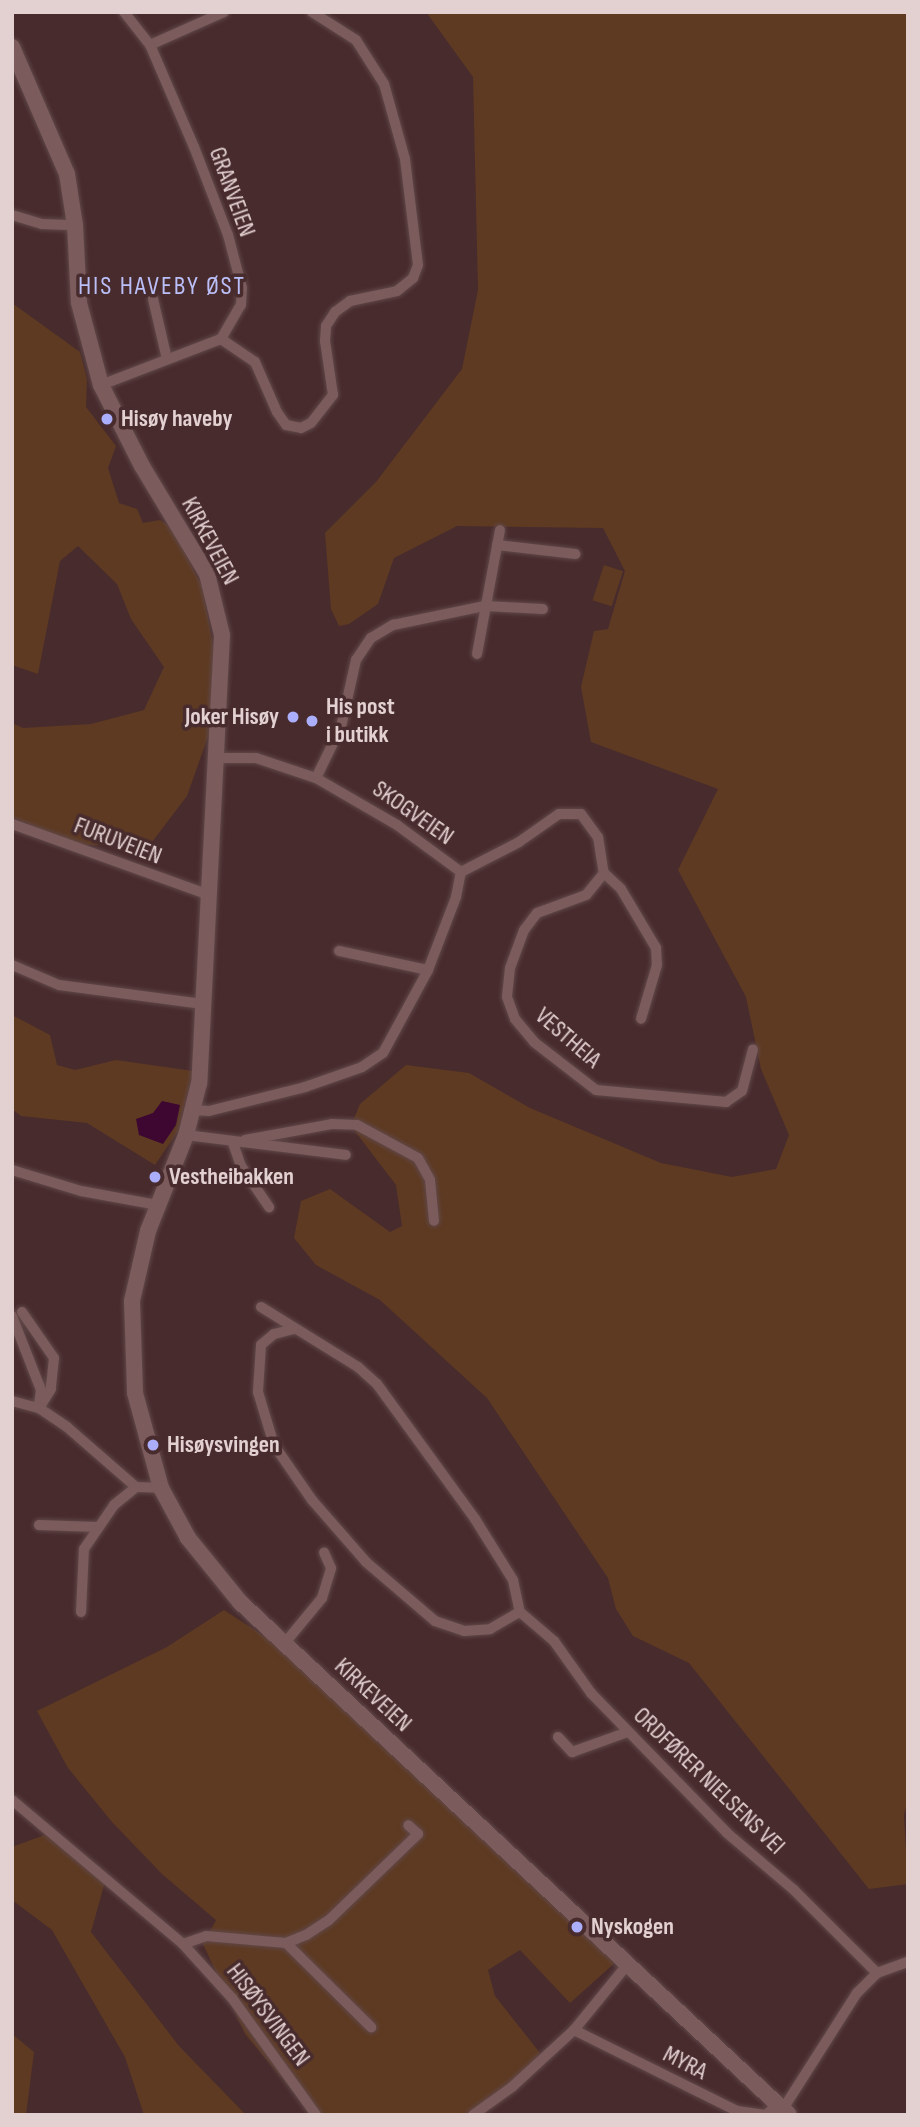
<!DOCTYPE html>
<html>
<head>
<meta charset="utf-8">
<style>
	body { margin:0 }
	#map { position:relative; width:920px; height:2127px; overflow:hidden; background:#482b2d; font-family:"Sofia Sans Condensed",sans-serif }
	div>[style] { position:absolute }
	.green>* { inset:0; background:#5e3a22; transform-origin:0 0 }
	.water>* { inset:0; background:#3d0732 }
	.roads { filter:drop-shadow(0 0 2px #604849) drop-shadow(0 0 2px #604849) }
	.street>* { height:10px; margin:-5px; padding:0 5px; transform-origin:5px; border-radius:5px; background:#7b5b5c }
	.secondary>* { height:16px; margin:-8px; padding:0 8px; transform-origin:8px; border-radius:8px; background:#7b5b5c }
	.dots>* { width:19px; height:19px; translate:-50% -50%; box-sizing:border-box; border:4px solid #482b2d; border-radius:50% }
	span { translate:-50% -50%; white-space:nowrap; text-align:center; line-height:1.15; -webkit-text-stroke:7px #482b2d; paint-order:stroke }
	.street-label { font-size:24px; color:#e3d0d0 }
	.poi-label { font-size:24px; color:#e3d0d0; font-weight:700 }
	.left { translate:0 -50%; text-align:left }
	.right { translate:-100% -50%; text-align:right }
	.neighbourhood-label { font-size:26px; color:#bbbff8; letter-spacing:2px }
	.frame { position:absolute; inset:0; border:14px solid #e3d0d0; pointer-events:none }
</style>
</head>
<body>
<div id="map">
	<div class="green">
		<div style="clip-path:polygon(426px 12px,908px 12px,908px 1800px,904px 1815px,908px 1884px,869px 1889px,689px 1663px,633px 1636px,616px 1609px,608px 1578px,487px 1398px,380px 1300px,316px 1265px,294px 1238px,301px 1201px,330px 1189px,390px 1232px,402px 1226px,396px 1185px,351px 1126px,360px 1104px,406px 1065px,469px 1073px,530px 1108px,661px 1163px,732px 1177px,776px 1169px,789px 1135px,761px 1069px,746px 997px,678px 870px,718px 789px,591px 742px,581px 687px,594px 631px,608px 629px,625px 571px,603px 528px,457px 526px,394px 558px,378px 604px,349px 624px,339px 626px,331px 609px,325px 533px,376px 482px,462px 369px,478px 290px,473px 77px)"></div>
		<div style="clip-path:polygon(12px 303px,80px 352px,87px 379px,86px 407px,116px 446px,108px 468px,119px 503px,137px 509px,143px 523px,160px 520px,171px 527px,202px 586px,213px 645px,211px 728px,187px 796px,149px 846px,78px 845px,12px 817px,12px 723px,23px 728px,91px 724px,144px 710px,164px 667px,131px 619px,117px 584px,78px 546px,60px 561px,38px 674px,12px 665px)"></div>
		<div style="left:604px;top:565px;width:20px;height:37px;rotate:18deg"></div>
		<div style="clip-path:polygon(12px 1015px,50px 1035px,57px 1065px,75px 1070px,116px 1060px,193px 1071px,178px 1131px,155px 1165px,87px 1123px,21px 1116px,12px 1109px)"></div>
		<div style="clip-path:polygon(224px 1610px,284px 1649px,618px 1960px,570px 2003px,520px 1950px,488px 1970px,495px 1996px,540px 2053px,501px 2102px,480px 2115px,313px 2115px,245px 2034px,203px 1944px,216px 1920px,162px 1874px,112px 1822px,68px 1768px,37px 1711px,167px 1647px)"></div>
		<div style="clip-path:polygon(50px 1833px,106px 1878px,91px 1932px,179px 2046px,246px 2115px,144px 2115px,125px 2057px,52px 1930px,12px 1900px,12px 1847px)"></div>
		<div style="clip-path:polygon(12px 2034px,34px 2052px,26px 2115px,12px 2115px)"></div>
	</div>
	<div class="water">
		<div style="clip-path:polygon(162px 1101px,180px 1105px,176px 1125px,163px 1144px,139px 1135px,136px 1119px,153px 1113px)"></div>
	</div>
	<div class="roads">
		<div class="street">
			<div style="left:150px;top:45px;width:81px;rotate:-24deg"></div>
			<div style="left:12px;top:215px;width:31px;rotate:17deg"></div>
			<div style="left:42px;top:224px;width:33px;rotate:2deg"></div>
			<div style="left:153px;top:299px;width:62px;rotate:76.9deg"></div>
			<div style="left:221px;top:339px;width:41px;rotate:34.1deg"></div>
			<div style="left:255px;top:362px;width:55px;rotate:66.3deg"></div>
			<div style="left:277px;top:412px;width:16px;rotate:55deg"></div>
			<div style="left:286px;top:425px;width:15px;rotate:11deg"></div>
			<div style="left:301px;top:428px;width:11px;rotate:-27deg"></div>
			<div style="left:311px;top:423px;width:36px;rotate:-52deg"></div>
			<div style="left:333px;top:395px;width:55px;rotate:-98.4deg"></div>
			<div style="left:325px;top:341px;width:15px;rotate:-86deg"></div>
			<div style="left:326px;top:326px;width:17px;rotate:-57deg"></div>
			<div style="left:335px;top:312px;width:19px;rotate:-36deg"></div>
			<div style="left:350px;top:301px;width:48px;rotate:-12deg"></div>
			<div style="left:397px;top:291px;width:21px;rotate:-39deg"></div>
			<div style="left:413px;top:278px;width:14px;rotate:-69deg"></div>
			<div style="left:418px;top:265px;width:107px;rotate:-97deg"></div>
			<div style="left:405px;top:159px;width:78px;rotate:-105.6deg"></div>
			<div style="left:384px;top:84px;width:52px;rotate:-122.5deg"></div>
			<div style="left:356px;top:40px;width:52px;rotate:-147.5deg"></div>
			<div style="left:101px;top:385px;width:129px;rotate:-21deg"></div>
			<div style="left:221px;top:339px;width:39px;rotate:-60deg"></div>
			<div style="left:241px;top:305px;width:17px;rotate:-87deg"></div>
			<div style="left:242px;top:288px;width:55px;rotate:-104.8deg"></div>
			<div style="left:228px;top:235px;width:94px;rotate:-111.1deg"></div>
			<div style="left:194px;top:147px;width:111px;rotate:-113.3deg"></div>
			<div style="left:150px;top:45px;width:42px;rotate:-128.2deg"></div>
			<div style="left:497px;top:545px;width:79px;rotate:6.6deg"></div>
			<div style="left:477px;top:654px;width:126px;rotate:-79.5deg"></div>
			<div style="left:218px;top:758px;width:38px"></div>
			<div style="left:256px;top:758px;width:63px;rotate:18.4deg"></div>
			<div style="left:316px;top:778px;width:94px;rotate:30.1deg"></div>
			<div style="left:397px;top:825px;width:79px;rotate:36.3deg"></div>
			<div style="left:461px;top:872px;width:65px;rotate:-27.3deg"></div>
			<div style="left:519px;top:842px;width:49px;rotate:-35deg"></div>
			<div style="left:559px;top:814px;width:22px"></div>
			<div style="left:581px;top:814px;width:29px;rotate:54deg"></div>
			<div style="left:598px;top:837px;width:36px;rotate:81deg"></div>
			<div style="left:604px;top:873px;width:23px;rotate:43deg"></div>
			<div style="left:621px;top:889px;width:69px;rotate:59.3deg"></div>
			<div style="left:656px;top:948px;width:17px;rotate:87deg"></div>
			<div style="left:657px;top:965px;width:56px;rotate:106.5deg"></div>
			<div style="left:316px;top:778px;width:57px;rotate:-63.9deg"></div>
			<div style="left:341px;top:727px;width:69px;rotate:-77.4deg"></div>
			<div style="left:356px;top:660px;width:27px;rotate:-56deg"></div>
			<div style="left:371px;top:638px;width:26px;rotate:-31deg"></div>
			<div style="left:393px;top:625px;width:94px;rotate:-11.7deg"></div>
			<div style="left:485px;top:606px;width:58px;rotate:3deg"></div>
			<div style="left:12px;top:824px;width:209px;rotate:19.8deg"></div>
			<div style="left:604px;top:873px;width:28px;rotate:129deg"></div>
			<div style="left:586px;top:895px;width:52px;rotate:159.8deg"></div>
			<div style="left:537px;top:913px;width:21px;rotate:127deg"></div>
			<div style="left:524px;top:930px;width:40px;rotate:110.2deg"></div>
			<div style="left:510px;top:968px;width:29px;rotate:96deg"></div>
			<div style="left:507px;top:997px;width:23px;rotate:70deg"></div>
			<div style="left:515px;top:1019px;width:30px;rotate:50deg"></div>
			<div style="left:534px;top:1042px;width:78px;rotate:37.7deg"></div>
			<div style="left:596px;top:1090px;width:131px;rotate:5.3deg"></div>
			<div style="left:726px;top:1102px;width:19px;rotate:-35deg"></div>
			<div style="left:742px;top:1091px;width:43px;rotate:-75.3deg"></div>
			<div style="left:339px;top:951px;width:91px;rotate:12.1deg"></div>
			<div style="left:12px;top:965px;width:51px;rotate:23.1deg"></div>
			<div style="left:59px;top:985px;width:145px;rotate:7.5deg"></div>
			<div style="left:194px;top:1110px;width:15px;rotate:4deg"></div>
			<div style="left:209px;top:1111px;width:99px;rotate:-14deg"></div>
			<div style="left:305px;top:1087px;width:60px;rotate:-19.3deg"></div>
			<div style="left:362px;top:1067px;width:25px;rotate:-34deg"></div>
			<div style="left:383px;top:1053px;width:94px;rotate:-61.5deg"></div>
			<div style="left:428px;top:970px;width:78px;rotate:-69deg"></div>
			<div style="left:456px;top:897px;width:25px;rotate:-79deg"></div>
			<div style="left:186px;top:1135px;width:161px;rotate:7.1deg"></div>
			<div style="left:245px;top:1140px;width:88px;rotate:-10.4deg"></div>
			<div style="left:332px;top:1124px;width:25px;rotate:2deg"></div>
			<div style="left:357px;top:1125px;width:69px;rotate:28.4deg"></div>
			<div style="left:418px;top:1158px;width:25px;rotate:61deg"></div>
			<div style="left:430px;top:1180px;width:41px;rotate:84.4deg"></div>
			<div style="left:233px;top:1143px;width:24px;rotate:71deg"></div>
			<div style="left:241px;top:1166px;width:50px;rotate:55.7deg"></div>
			<div style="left:12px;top:1170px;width:72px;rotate:16.9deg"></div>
			<div style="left:81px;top:1191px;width:77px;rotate:10.4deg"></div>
			<div style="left:261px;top:1307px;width:114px;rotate:31.7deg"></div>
			<div style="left:358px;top:1367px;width:25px;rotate:42deg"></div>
			<div style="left:377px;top:1384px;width:167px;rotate:54deg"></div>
			<div style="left:475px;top:1519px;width:72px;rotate:58.1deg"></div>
			<div style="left:513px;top:1580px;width:33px;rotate:78deg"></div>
			<div style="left:520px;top:1612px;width:45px;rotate:40.5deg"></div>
			<div style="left:554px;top:1641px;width:64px;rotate:54.6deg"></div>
			<div style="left:591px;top:1693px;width:195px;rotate:45.8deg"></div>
			<div style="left:727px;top:1833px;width:88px;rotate:40.4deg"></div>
			<div style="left:794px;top:1890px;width:117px;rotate:45deg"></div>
			<div style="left:22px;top:1312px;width:56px;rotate:55.2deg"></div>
			<div style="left:54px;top:1358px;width:31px;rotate:96deg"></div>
			<div style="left:51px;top:1389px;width:22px;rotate:122deg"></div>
			<div style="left:12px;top:1316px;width:79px;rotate:68.6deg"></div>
			<div style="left:41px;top:1390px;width:15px;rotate:98deg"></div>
			<div style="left:294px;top:1329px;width:21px;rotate:166deg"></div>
			<div style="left:274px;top:1334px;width:17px;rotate:140deg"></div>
			<div style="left:261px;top:1345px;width:47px;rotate:93.7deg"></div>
			<div style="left:258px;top:1392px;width:55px;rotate:73.2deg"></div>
			<div style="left:274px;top:1445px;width:67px;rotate:55.4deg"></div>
			<div style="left:312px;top:1500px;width:82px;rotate:48.9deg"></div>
			<div style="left:366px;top:1562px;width:91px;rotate:40.5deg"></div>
			<div style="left:435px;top:1621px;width:31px;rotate:19deg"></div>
			<div style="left:464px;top:1631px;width:26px;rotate:-4deg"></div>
			<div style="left:490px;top:1629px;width:34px;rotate:-30deg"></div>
			<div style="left:12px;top:1401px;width:28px;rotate:15deg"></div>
			<div style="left:39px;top:1408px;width:34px;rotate:34deg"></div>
			<div style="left:67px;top:1427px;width:91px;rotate:41deg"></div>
			<div style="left:136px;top:1487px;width:25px;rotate:2deg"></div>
			<div style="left:39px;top:1525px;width:58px;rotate:2deg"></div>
			<div style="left:81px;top:1612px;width:63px;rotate:-87.3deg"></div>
			<div style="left:84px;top:1549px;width:53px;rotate:-55.7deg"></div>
			<div style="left:114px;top:1505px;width:28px;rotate:-39deg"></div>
			<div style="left:284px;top:1644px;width:60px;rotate:-50.4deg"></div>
			<div style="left:322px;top:1598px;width:31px;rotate:-73deg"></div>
			<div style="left:331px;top:1568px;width:17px;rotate:-114deg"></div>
			<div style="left:558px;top:1737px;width:21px;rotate:47deg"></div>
			<div style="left:572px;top:1752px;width:59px;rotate:-19.7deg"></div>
			<div style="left:12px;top:1800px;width:224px;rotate:40.1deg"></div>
			<div style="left:183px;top:1944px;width:73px;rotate:47.8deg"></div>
			<div style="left:232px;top:1998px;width:144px;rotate:54.3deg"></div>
			<div style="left:286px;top:1943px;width:120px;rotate:44.7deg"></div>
			<div style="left:183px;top:1944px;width:24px;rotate:-19deg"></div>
			<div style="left:206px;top:1936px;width:80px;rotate:5deg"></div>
			<div style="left:286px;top:1943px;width:22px;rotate:-22deg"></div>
			<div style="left:306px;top:1935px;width:27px;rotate:-33deg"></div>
			<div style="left:329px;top:1920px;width:124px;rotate:-44deg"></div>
			<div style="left:418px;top:1834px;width:13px;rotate:-138deg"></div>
			<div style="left:574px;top:2030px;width:182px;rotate:26.4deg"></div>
			<div style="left:737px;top:2111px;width:29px;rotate:8deg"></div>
			<div style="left:766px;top:2115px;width:16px;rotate:-43deg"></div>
			<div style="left:783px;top:2109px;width:138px;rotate:-57.5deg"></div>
			<div style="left:857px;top:1993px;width:28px;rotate:-45deg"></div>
			<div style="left:877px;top:1973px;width:33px;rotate:-20deg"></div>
			<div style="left:473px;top:2115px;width:48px;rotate:-35.7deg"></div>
			<div style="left:512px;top:2087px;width:84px;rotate:-42.6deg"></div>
			<div style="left:574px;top:2030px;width:84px;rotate:-50.8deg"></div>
		</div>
		<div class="secondary">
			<div style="left:12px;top:47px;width:138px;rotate:66.6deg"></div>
			<div style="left:67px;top:174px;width:52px;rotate:81.1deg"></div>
			<div style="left:75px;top:225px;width:78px;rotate:87.1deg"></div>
			<div style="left:79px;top:303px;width:85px;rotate:75deg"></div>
			<div style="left:101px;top:385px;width:91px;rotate:63.2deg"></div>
			<div style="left:142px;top:466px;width:126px;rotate:59deg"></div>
			<div style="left:207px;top:574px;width:63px;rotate:76.2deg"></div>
			<div style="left:222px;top:635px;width:449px;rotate:92.9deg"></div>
			<div style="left:199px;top:1083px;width:54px;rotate:104deg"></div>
			<div style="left:186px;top:1135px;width:103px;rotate:111.6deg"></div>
			<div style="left:148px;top:1231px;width:72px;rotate:102.9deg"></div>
			<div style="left:132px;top:1301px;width:92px;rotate:88.1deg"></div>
			<div style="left:135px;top:1393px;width:98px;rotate:74.7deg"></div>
			<div style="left:161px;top:1488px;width:57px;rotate:61.6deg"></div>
			<div style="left:188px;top:1538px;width:82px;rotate:50.9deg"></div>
			<div style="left:240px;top:1602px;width:751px;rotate:43.06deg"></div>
		</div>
	</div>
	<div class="dots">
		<div style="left:107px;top:419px;background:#abaffb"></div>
		<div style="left:293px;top:717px;background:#abaffb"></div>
		<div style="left:312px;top:721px;background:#abaffb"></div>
		<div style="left:155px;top:1177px;background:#abaffb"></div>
		<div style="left:153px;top:1445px;background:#abaffb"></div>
		<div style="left:577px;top:1927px;background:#abaffb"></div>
	</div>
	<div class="street-label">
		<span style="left:232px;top:192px;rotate:70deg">GRANVEIEN</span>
		<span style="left:210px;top:541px;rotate:62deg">KIRKEVEIEN</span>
		<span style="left:413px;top:813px;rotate:35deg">SKOGVEIEN</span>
		<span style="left:118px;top:841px;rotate:21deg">FURUVEIEN</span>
		<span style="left:568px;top:1038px;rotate:41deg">VESTHEIA</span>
		<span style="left:373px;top:1695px;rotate:43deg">KIRKEVEIEN</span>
		<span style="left:709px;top:1781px;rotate:44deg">ORDFØRER NIELSENS VEI</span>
		<span style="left:268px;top:2015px;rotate:53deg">HISØYSVINGEN</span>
		<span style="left:685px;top:2063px;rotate:27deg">MYRA</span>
	</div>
	<div class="poi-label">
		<span class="left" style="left:121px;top:419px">Hisøy haveby</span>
		<span class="left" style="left:326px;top:721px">His post<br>i butikk</span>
		<span class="right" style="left:279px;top:717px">Joker Hisøy</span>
		<span class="left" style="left:169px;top:1177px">Vestheibakken</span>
		<span class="left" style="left:167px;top:1445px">Hisøysvingen</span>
		<span class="left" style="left:591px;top:1927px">Nyskogen</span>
	</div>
	<div class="neighbourhood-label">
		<span style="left:162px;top:287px">HIS HAVEBY ØST</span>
	</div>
	<div class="frame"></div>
</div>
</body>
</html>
